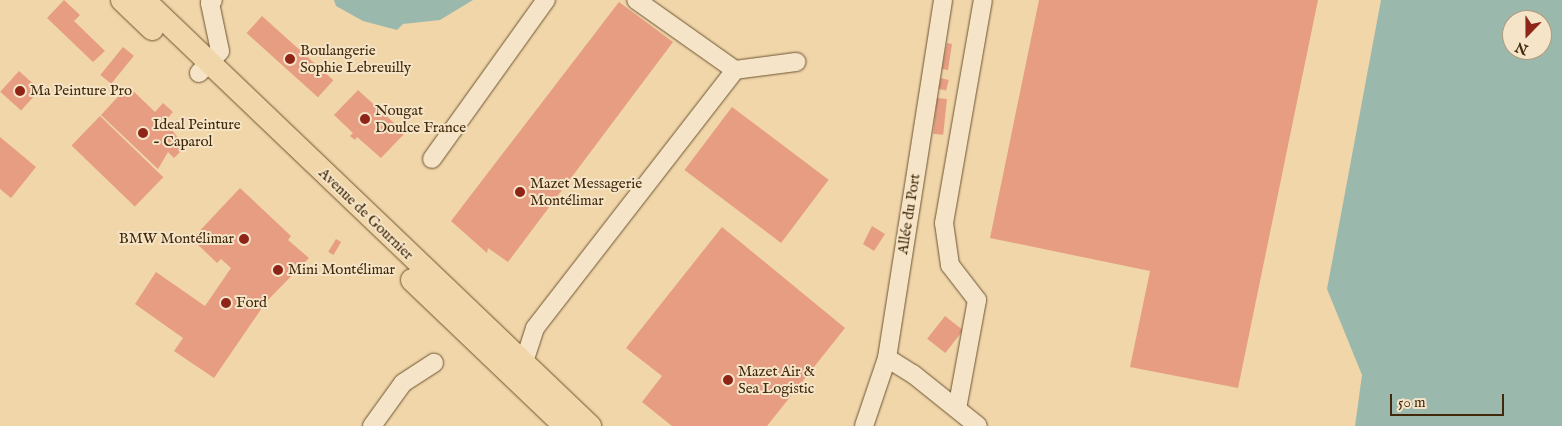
<!DOCTYPE html>
<html>
<head>
<meta charset="utf-8">
<style>
	body { margin:0 }
	#map { position:relative; width:1562px; height:426px; overflow:hidden; background:#f0d6a9; font-family:"IM FELL English",serif }
	div>[style] { position:absolute }
	.water>* { inset:0; background:#9bb8ad }
	.building>* { inset:0; background:#e79d82; transform-origin:0 0 }
	.roads { filter:drop-shadow(0 0 1px #6e5432) drop-shadow(0 0 1px #6e5432) }
	.minor>* { height:18px; margin:-9px; padding:0 9px; transform-origin:9px; border-radius:9px; background:#f5e4c7 }
	.major>* { height:22px; margin:-11px; padding:0 11px; transform-origin:11px; border-radius:11px; background:#f0d6a9 }
	.dots>* { width:14px; height:14px; translate:-50% -50%; box-sizing:border-box; border:2px solid #f5e4c7; border-radius:50% }
	span { translate:-50% -50%; white-space:nowrap; text-align:center; line-height:1.15; -webkit-text-stroke:4px #f5e4c7; paint-order:stroke }
	.poi-label { font-size:15px; color:#43290b }
	.left { translate:0 -50%; text-align:left }
	.right { translate:-100% -50%; text-align:right }
	.street-label { font-size:15px; color:#43290b }
	.north { position:absolute; left:1502px; top:10px; width:50px; height:50px; box-sizing:border-box; background:#f5e4c7; border:1px solid #ae997c; border-radius:50%; rotate:202deg; font-size:14px; font-weight:700; line-height:20px; text-align:center; color:#43290b }
	.north::after { content:''; display:block; margin:auto; width:18px; height:22px; background:#8f2418; clip-path:polygon(50% 0,100% 100%,50% 72%,0 100%) }
	.scale { position:absolute; left:1390px; top:394px; width:114px; height:22px; box-sizing:border-box; border:2px solid #43290b; border-top:0; padding-left:6px; font-size:15px; line-height:18px; white-space:nowrap; color:#43290b; -webkit-text-stroke:4px #f5e4c7; paint-order:stroke }
</style>
</head>
<body>
<div id="map">
	<div class="water">
		<div style="clip-path:polygon(334px 0,473px 0,440px 20px,403px 24px,397px 30px,363px 21px,336px 6px)"></div>
		<div style="clip-path:polygon(evenodd,1381px 0,1562px 0,1562px 426px,1355px 426px,1362px 375px,1327px 289px,1381px 0,1512px 20px,1542px 20px,1542px 50px,1512px 50px,1512px 20px)"></div>
	</div>
	<div class="building">
		<div style="clip-path:polygon(64px 0,80px 15px,74px 21px,105px 51px,93px 62px,47px 18px)"></div>
		<div style="clip-path:polygon(1039px 0,1318px 0,1238px 388px,1130px 367px,1150px 271px,990px 238px)"></div>
		<div style="clip-path:polygon(619px 2px,673px 42px,508px 262px,488px 248px,487px 253px,451px 221px)"></div>
		<div style="left:262px;top:16px;width:96px;height:23px;rotate:42deg"></div>
		<div style="clip-path:polygon(947px 43px,952px 44px,948px 70px,942px 69px)"></div>
		<div style="left:123px;top:47px;width:14px;height:36px;rotate:39deg"></div>
		<div style="left:19px;top:71px;width:28px;height:28px;rotate:42deg"></div>
		<div style="left:941px;top:78px;width:8px;height:11px;rotate:14deg"></div>
		<div style="clip-path:polygon(128px 86px,155px 112px,163px 103px,173px 112px,165px 121px,185px 147px,174px 158px,168px 152px,158px 169px,101px 115px)"></div>
		<div style="clip-path:polygon(358px 90px,405px 133px,381px 158px,357px 137px,355px 140px,350px 136px,353px 133px,334px 115px)"></div>
		<div style="left:937px;top:98px;width:10px;height:36px;rotate:6deg"></div>
		<div style="left:732px;top:107px;width:121px;height:79px;rotate:37deg"></div>
		<div style="left:100px;top:116px;width:88px;height:41px;rotate:44deg"></div>
		<div style="clip-path:polygon(0 137px,36px 167px,11px 198px,0 189px)"></div>
		<div style="clip-path:polygon(240px 188px,291px 236px,288px 240px,309px 258px,266px 302px,214px 378px,174px 351px,183px 338px,135px 304px,156px 272px,205px 306px,231px 268px,221px 259px,217px 263px,192px 239px)"></div>
		<div style="clip-path:polygon(872px 226px,885px 234px,874px 251px,863px 244px)"></div>
		<div style="clip-path:polygon(722px 227px,845px 328px,767px 426px,672px 426px,642px 402px,662px 376px,626px 348px)"></div>
		<div style="left:336px;top:239px;width:6px;height:15px;rotate:31deg"></div>
		<div style="left:945px;top:316px;width:23px;height:29px;rotate:38deg"></div>
	</div>
	<div class="roads">
		<div class="minor">
			<div style="left:735px;top:70px;width:62px;rotate:-7.5deg"></div>
			<div style="left:199px;top:73px;width:30px;rotate:-46deg"></div>
			<div style="left:220px;top:51px;width:49px;rotate:-101.8deg"></div>
			<div style="left:210px;top:3px;width:4px;rotate:-45deg"></div>
			<div style="left:432px;top:159px;width:196px;rotate:-54.4deg"></div>
			<div style="left:887px;top:358px;width:31px;rotate:32deg"></div>
			<div style="left:913px;top:374px;width:83px;rotate:38.7deg"></div>
			<div style="left:518px;top:371px;width:8px;rotate:-50deg"></div>
			<div style="left:523px;top:365px;width:39px;rotate:-72deg"></div>
			<div style="left:535px;top:328px;width:326px;rotate:-52.2deg"></div>
			<div style="left:735px;top:70px;width:121px;rotate:-144.7deg"></div>
			<div style="left:957px;top:409px;width:111px;rotate:-79.6deg"></div>
			<div style="left:977px;top:300px;width:44px;rotate:-127.6deg"></div>
			<div style="left:950px;top:265px;width:42px;rotate:-98.1deg"></div>
			<div style="left:944px;top:223px;width:226px;rotate:-80.1deg"></div>
			<div style="left:372px;top:426px;width:53px;rotate:-54.2deg"></div>
			<div style="left:403px;top:383px;width:37px;rotate:-33deg"></div>
			<div style="left:864px;top:426px;width:72px;rotate:-71.3deg"></div>
			<div style="left:887px;top:358px;width:362px;rotate:-81.1deg"></div>
		</div>
		<div class="major">
			<div style="left:122px;top:0;width:42px;rotate:44deg"></div>
			<div style="left:144px;top:0;width:617px;rotate:43.69deg"></div>
			<div style="left:412px;top:280px;width:211px;rotate:43.7deg"></div>
		</div>
	</div>
	<div class="dots">
		<div style="left:290px;top:59px;background:#8f2418"></div>
		<div style="left:20px;top:91px;background:#8f2418"></div>
		<div style="left:365px;top:119px;background:#8f2418"></div>
		<div style="left:143px;top:133px;background:#8f2418"></div>
		<div style="left:520px;top:192px;background:#8f2418"></div>
		<div style="left:244px;top:239px;background:#8f2418"></div>
		<div style="left:278px;top:270px;background:#8f2418"></div>
		<div style="left:226px;top:303px;background:#8f2418"></div>
		<div style="left:728px;top:380px;background:#8f2418"></div>
	</div>
	<div class="poi-label">
		<span class="left" style="left:300px;top:59px">Boulangerie<br>Sophie Lebreuilly</span>
		<span class="left" style="left:30px;top:91px">Ma Peinture Pro</span>
		<span class="left" style="left:375px;top:119px">Nougat<br>Doulce France</span>
		<span class="left" style="left:153px;top:133px">Ideal Peinture<br>- Caparol</span>
		<span class="left" style="left:530px;top:192px">Mazet Messagerie<br>Montélimar</span>
		<span class="right" style="left:234px;top:239px">BMW Montélimar</span>
		<span class="left" style="left:288px;top:270px">Mini Montélimar</span>
		<span class="left" style="left:236px;top:303px">Ford</span>
		<span class="left" style="left:738px;top:380px">Mazet Air &amp;<br>Sea Logistic</span>
	</div>
	<div class="street-label">
		<span style="left:366px;top:214px;rotate:44deg">Avenue de Gournier</span>
		<span style="left:909px;top:214px;rotate:-81deg">Allée du Port</span>
	</div>
	<div class="north">N</div>
	<div class="scale">50 m</div>
</div>
</body>
</html>
